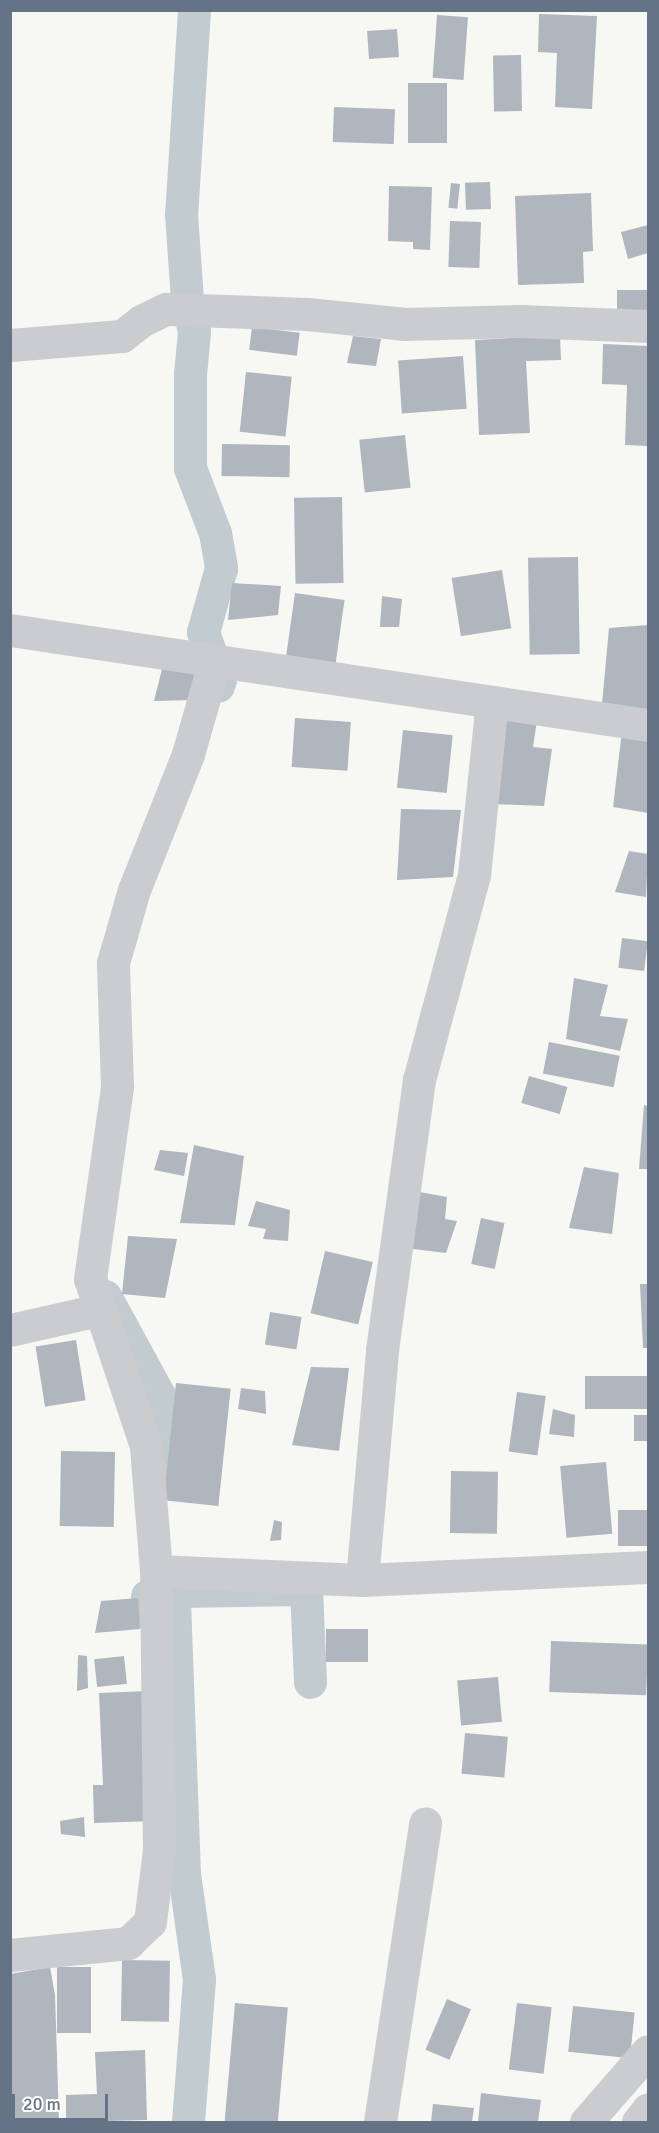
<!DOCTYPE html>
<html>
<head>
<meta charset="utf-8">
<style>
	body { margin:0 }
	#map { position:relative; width:659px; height:2133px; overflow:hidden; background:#f7f7f4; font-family:Signika,sans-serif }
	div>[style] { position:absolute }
	.canal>* { height:33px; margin:-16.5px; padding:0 16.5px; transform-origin:16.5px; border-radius:16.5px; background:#c1cbd0 }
	.building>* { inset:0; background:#b0b6bd; transform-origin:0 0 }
	.minor>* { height:33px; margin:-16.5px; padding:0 16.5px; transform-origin:16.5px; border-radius:16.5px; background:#caccd0 }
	span { translate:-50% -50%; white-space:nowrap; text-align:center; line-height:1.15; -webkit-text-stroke:6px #fff; paint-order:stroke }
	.frame { position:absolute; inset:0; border:12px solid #657387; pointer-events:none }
	.scale { position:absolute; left:12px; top:2094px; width:96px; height:27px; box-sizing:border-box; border:3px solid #657387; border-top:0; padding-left:8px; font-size:18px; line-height:21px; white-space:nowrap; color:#657387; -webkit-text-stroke:4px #fff; paint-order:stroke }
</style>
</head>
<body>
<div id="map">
	<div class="canal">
		<div style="left:194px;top:10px;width:204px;rotate:93.6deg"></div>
		<div style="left:181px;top:214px;width:85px;rotate:86deg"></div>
		<div style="left:187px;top:299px;width:34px;rotate:78deg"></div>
		<div style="left:194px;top:332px;width:42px;rotate:95.4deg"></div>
		<div style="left:190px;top:374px;width:94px;rotate:90deg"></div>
		<div style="left:190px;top:468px;width:70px;rotate:69deg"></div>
		<div style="left:215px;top:533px;width:36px;rotate:80deg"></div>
		<div style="left:221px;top:568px;width:66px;rotate:105.7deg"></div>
		<div style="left:203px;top:632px;width:50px;rotate:70.1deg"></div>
		<div style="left:220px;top:679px;width:7px;rotate:106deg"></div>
		<div style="left:105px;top:1296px;width:113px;rotate:61.4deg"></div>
		<div style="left:159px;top:1395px;width:87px;rotate:88.7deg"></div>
		<div style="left:147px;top:1596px;width:18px;rotate:84deg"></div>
		<div style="left:149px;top:1614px;width:28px;rotate:-27deg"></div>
		<div style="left:174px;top:1601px;width:11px;rotate:-68deg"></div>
		<div style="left:178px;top:1591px;width:128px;rotate:-0.9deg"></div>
		<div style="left:306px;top:1589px;width:93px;rotate:87.5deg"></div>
		<div style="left:174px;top:1601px;width:273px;rotate:87.9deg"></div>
		<div style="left:184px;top:1874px;width:106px;rotate:81.9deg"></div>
		<div style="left:199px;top:1979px;width:143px;rotate:94.4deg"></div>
	</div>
	<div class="building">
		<div style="clip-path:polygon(539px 14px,597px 16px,592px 109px,555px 107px,557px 53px,538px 52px)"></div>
		<div style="left:437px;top:15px;width:31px;height:63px;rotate:4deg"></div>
		<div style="left:397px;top:29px;width:28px;height:30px;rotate:86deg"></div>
		<div style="left:521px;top:55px;width:56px;height:28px;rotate:89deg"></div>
		<div style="left:408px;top:83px;width:39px;height:60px"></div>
		<div style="left:334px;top:107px;width:61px;height:35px;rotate:2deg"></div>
		<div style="left:490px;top:182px;width:27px;height:25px;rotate:88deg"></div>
		<div style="left:451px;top:183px;width:9px;height:25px;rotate:6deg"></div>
		<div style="clip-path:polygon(389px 186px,432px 187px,430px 250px,413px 249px,413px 242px,388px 241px)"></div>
		<div style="clip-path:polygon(591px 193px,593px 251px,583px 252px,584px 283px,518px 285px,515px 196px)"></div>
		<div style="left:450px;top:221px;width:31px;height:46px;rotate:2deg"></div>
		<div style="clip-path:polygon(648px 225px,648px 253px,628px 259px,621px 232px)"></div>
		<div style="left:617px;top:290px;width:31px;height:20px"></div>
		<div style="left:252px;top:327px;width:48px;height:23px;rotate:7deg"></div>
		<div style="clip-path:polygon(560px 335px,561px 360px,526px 361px,530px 433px,479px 435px,475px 340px)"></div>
		<div style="clip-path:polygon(353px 336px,381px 339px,376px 366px,347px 363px)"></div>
		<div style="clip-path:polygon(603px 344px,648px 346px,648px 446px,625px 445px,627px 385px,602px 384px)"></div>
		<div style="left:463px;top:356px;width:53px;height:65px;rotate:86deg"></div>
		<div style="left:246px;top:372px;width:46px;height:60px;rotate:6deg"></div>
		<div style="left:405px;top:435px;width:53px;height:46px;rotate:84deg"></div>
		<div style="left:222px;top:444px;width:68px;height:32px;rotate:1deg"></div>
		<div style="left:342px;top:497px;width:86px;height:48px;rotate:89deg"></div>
		<div style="left:578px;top:557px;width:97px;height:50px;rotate:89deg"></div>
		<div style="left:502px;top:570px;width:59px;height:51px;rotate:81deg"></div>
		<div style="clip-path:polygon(232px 583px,281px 586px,278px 615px,228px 620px)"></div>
		<div style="left:295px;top:593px;width:50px;height:65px;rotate:8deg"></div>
		<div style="clip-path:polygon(382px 596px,402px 599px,399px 627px,380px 627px)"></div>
		<div style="clip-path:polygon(648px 625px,648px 712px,602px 704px,609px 628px)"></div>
		<div style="clip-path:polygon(164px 661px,202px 664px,194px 700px,154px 701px)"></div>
		<div style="clip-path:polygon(502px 717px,537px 721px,533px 747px,552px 749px,544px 806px,493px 804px)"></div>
		<div style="left:295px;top:718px;width:56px;height:49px;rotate:4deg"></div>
		<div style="left:403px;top:730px;width:50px;height:58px;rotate:6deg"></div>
		<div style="clip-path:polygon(622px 731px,648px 736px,648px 813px,613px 807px)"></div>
		<div style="clip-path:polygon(401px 809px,461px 810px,453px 877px,397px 880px)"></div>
		<div style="clip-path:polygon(629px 851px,648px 854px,646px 897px,615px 892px)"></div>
		<div style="left:622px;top:938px;width:26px;height:30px;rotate:7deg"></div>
		<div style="clip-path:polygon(574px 978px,608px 985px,600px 1016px,628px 1019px,620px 1051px,566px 1039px)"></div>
		<div style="left:549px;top:1042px;width:72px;height:32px;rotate:11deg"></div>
		<div style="left:529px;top:1076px;width:40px;height:28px;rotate:16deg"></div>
		<div style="clip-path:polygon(644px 1105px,648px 1106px,648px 1169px,639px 1169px)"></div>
		<div style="clip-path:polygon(194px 1145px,244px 1156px,235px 1225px,180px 1223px)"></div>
		<div style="clip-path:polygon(160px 1150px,188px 1153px,184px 1176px,154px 1170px)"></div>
		<div style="clip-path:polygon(584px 1167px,619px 1173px,612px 1234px,569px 1228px)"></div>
		<div style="clip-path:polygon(414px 1191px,447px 1197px,445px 1219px,457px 1221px,446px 1253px,405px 1248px)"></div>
		<div style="clip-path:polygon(256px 1201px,290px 1210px,288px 1241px,263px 1239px,266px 1229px,248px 1226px)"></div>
		<div style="left:481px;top:1218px;width:24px;height:47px;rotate:12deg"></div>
		<div style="clip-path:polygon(128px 1236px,177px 1239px,165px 1298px,122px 1294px)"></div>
		<div style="left:325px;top:1251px;width:49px;height:64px;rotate:13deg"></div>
		<div style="clip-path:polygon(640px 1284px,648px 1284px,648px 1348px,643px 1348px)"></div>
		<div style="left:270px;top:1312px;width:32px;height:33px;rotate:9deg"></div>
		<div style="left:76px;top:1340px;width:61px;height:41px;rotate:81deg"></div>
		<div style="clip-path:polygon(311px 1367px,349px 1368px,339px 1451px,292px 1445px)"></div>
		<div style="left:648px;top:1376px;width:33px;height:63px;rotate:90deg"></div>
		<div style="left:176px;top:1383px;width:55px;height:118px;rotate:6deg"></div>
		<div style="clip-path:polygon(241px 1388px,265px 1391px,266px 1414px,238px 1409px)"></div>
		<div style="left:517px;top:1392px;width:29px;height:60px;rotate:8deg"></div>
		<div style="clip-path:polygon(553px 1409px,575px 1415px,574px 1437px,549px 1434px)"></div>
		<div style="left:634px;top:1415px;width:14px;height:26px"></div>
		<div style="left:61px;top:1451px;width:54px;height:75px;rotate:1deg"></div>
		<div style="left:606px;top:1462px;width:72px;height:46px;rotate:85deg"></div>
		<div style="left:451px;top:1471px;width:47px;height:62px;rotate:1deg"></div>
		<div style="left:648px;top:1510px;width:36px;height:30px;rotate:90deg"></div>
		<div style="clip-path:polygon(274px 1520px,282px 1522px,281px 1540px,270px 1541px)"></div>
		<div style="clip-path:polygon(138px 1598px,140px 1629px,95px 1633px,101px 1601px)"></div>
		<div style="left:326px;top:1629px;width:42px;height:33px"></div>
		<div style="left:551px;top:1641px;width:97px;height:51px;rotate:2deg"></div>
		<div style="clip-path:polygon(78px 1655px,87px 1656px,88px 1688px,77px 1691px)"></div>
		<div style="left:124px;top:1656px;width:28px;height:30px;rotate:84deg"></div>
		<div style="left:498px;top:1677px;width:45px;height:41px;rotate:85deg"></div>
		<div style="clip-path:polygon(148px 1691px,154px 1821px,94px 1823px,93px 1785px,103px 1785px,99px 1693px)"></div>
		<div style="left:465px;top:1733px;width:43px;height:41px;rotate:5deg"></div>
		<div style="clip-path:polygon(84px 1817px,85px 1837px,61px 1834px,60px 1821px)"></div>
		<div style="left:122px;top:1960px;width:48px;height:61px;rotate:1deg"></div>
		<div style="clip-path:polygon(50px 1967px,55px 1995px,59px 2122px,10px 2122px,10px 1974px)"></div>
		<div style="left:57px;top:1967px;width:34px;height:66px"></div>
		<div style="left:447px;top:1999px;width:26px;height:55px;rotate:23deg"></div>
		<div style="left:235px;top:2003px;width:53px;height:120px;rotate:5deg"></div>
		<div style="left:517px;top:2003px;width:35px;height:67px;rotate:7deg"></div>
		<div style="left:573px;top:2006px;width:62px;height:46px;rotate:6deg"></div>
		<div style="clip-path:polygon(145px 2050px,147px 2120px,66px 2122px,66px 2095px,97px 2094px,95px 2052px)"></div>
		<div style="clip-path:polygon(481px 2093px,541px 2100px,538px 2122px,478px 2122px)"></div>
		<div style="clip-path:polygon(433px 2104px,474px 2108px,472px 2122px,431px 2122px)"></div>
	</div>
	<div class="minor">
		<div style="left:10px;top:345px;width:112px;rotate:-4.6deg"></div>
		<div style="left:122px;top:336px;width:24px;rotate:-38deg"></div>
		<div style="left:141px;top:321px;width:28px;rotate:-26deg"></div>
		<div style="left:166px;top:309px;width:141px;rotate:2deg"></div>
		<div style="left:307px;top:314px;width:99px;rotate:5.8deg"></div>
		<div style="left:405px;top:324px;width:116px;rotate:-1.5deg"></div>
		<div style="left:521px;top:321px;width:127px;rotate:2.3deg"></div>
		<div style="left:10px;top:630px;width:645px;rotate:8.47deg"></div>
		<div style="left:10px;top:1330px;width:91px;rotate:-12.7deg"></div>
		<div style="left:156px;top:1571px;width:125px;rotate:-94.6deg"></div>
		<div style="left:146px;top:1446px;width:176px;rotate:-108.5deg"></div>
		<div style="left:90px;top:1279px;width:195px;rotate:-82deg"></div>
		<div style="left:117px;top:1086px;width:123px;rotate:-91.9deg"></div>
		<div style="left:113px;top:963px;width:76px;rotate:-74deg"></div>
		<div style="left:134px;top:890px;width:146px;rotate:-68.3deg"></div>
		<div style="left:188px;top:754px;width:98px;rotate:-74deg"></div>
		<div style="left:362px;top:1580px;width:231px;rotate:-85deg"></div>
		<div style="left:382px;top:1350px;width:273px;rotate:-82.2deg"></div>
		<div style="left:419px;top:1080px;width:212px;rotate:-75deg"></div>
		<div style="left:474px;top:875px;width:174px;rotate:-84.1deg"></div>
		<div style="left:10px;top:1955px;width:119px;rotate:-5.8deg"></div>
		<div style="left:128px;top:1943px;width:30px;rotate:-44deg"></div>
		<div style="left:150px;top:1922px;width:73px;rotate:-82.9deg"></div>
		<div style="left:159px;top:1850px;width:279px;rotate:-90.6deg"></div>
		<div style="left:156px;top:1571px;width:206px;rotate:2.5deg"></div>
		<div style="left:362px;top:1580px;width:286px;rotate:-2.6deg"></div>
		<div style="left:380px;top:2122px;width:302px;rotate:-81.4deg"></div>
		<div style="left:586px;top:2122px;width:94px;rotate:-48.9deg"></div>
		<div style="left:638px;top:2122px;width:16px;rotate:-52deg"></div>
	</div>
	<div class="frame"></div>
	<div class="scale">20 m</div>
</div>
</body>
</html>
